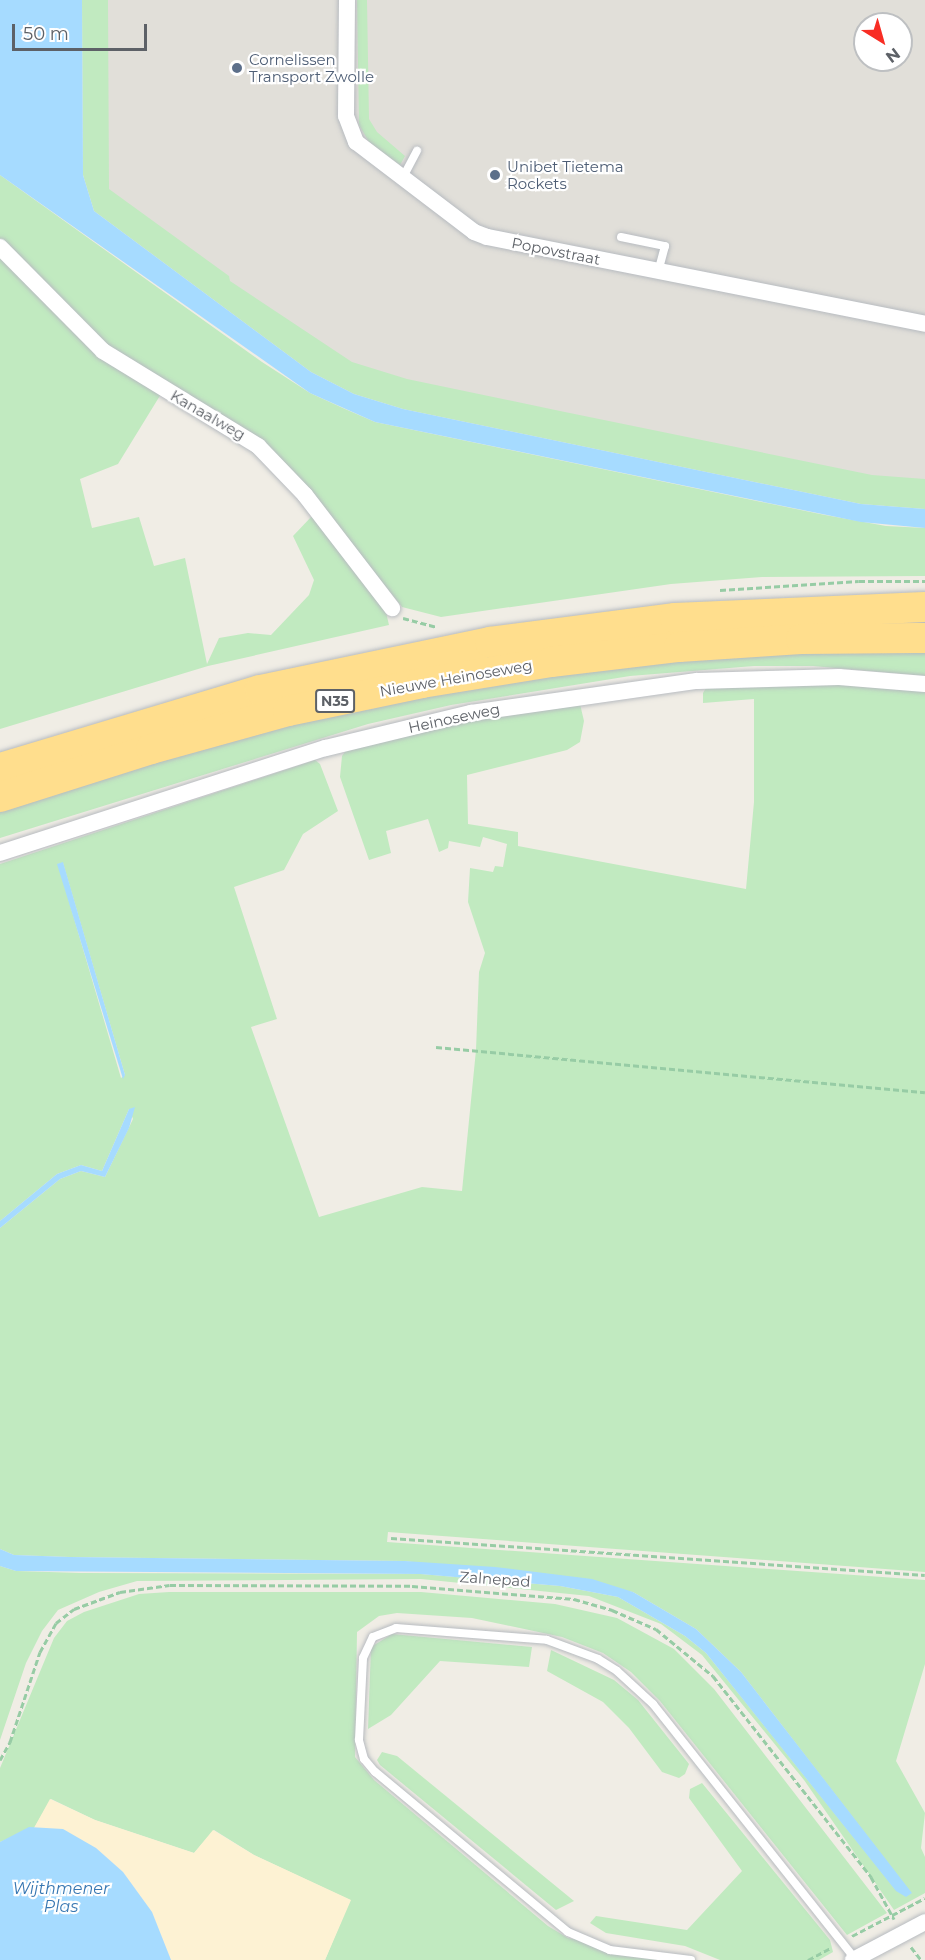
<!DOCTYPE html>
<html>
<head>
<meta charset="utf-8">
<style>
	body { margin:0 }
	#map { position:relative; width:925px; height:1960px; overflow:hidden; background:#f0ede5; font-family:Montserrat,sans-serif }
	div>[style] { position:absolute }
	.industrial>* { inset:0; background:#e1dfd9 }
	.green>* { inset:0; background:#c1eac0 }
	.sand>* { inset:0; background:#fdf2d3 }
	.water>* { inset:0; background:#a6dbff }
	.path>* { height:3px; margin-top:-1.5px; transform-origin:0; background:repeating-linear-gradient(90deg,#97cca5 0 6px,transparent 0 9px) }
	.roads { filter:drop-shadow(0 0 2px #b7bbc0) drop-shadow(0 0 2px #b7bbc0) }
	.lane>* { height:8px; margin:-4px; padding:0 4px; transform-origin:4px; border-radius:4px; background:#fff }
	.street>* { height:16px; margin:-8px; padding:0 8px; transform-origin:8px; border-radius:8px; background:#fff }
	.highway>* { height:30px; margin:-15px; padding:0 15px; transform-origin:15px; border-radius:15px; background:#ffde8d }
	.dots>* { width:16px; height:16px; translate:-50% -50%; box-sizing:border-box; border:3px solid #fff; border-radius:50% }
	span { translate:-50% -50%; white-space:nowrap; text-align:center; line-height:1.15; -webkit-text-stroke:4.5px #fff; paint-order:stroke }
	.shield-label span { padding:2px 4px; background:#fff; border:2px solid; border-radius:4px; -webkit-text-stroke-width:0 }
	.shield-label { font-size:14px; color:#5d6167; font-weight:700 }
	.service-label { font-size:15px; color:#4e5e75 }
	.left { translate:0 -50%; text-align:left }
	.street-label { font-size:15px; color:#5d6167 }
	.water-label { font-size:16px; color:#3777b2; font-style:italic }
	.north { position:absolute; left:853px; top:12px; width:60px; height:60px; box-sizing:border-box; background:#fff; border:2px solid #bec0c2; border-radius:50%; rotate:143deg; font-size:16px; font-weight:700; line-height:24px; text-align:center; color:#5d6167 }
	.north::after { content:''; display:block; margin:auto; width:21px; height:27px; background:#f82d24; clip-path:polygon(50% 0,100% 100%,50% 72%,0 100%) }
	.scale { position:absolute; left:12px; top:24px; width:135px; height:27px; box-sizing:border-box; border:3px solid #5d6167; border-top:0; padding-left:8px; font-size:18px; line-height:21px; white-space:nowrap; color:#5d6167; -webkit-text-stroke:4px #fff; paint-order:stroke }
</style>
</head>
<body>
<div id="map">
	<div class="industrial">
		<div style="clip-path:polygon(evenodd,101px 0,925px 0,925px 484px,808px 475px,367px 378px,97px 194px,101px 0,865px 24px,901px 24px,901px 60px,865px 60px,865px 24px)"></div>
	</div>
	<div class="green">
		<div style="clip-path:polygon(82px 0,108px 0,109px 189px,229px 276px,230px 281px,352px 362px,407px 379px,560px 411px,872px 475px,925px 479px,925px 509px,861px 504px,403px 409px,354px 394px,311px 372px,94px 211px,83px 175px)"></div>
		<div style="clip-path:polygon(357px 0,367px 0,369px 119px,377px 132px,405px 156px,400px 165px,369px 142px,359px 125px)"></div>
		<div style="clip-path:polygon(0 175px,262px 362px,310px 393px,345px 409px,375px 422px,825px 515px,886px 526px,925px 528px,925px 576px,762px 577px,671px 584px,441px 617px,402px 607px,313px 495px,104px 346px,0 241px)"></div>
		<div style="clip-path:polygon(0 252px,161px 394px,118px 464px,80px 479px,92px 528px,139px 517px,154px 566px,185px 558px,207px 664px,219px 638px,248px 633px,271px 635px,309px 595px,314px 580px,293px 536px,312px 516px,385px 608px,389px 625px,208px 666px,0 729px)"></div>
		<div style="clip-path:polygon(925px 646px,925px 676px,813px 666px,754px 666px,630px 676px,451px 705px,368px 724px,0 838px,0 808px,134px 766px,377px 703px,627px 663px)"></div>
		<div style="clip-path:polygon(evenodd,832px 684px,925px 691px,925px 1572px,388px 1532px,387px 1542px,925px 1580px,925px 1664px,896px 1761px,925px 1813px,921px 1848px,925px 1857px,925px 1893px,894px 1910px,804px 1780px,702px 1655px,661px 1624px,589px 1596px,421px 1579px,137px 1581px,99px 1592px,58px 1610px,42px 1631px,26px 1663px,0 1740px,0 1566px,16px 1571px,81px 1573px,421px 1574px,560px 1586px,618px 1597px,685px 1636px,706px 1653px,896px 1890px,911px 1893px,741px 1672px,696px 1629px,633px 1592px,405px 1561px,70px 1557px,14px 1555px,0 1549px,0 1228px,60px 1179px,81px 1171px,105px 1177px,133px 1119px,129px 1109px,102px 1171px,81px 1165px,57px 1174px,0 1221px,0 864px,315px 760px,320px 764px,338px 811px,303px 834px,284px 870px,234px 887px,277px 1019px,251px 1027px,319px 1217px,422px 1187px,462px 1191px,476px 1050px,479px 972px,485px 953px,468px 902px,470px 868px,493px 872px,495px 866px,503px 867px,507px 844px,483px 837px,480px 847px,449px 841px,448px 848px,439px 852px,428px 819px,386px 831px,391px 853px,369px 860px,340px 777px,342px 756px,347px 749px,467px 721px,580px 704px,584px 721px,580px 742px,567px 750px,467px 775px,468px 824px,518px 832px,518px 846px,746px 889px,754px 802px,754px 699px,703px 703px,703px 693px,707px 686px,832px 684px,63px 863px,125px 1075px,121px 1078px,58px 864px,63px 863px)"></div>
		<div style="clip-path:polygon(169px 1592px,421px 1592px,555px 1604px,617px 1618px,674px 1649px,714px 1689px,887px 1913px,847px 1935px,660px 1701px,631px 1672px,603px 1653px,562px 1637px,472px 1618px,397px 1613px,379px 1616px,357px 1632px,355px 1757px,374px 1780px,548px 1926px,568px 1938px,673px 1960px,325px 1960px,350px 1900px,254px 1855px,214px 1830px,194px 1853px,95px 1820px,51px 1799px,34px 1828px,0 1842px,0 1768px,54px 1638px,67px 1621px,84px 1612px,139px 1594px)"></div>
		<div style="clip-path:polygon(392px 1634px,532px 1647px,529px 1667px,440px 1661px,391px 1715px,368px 1729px,371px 1647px)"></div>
		<div style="clip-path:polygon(551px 1650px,614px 1680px,638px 1700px,689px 1764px,685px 1774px,679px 1778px,662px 1772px,629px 1728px,603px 1702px,547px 1671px)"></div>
		<div style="clip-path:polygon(382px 1752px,397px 1756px,574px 1901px,556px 1910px,380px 1765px,377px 1760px)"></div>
		<div style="clip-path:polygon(702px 1783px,830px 1940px,833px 1952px,819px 1960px,720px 1960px,685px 1946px,606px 1933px,590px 1923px,596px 1916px,687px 1930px,742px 1871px,689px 1798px,690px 1789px)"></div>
	</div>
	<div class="sand">
		<div style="clip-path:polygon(50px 1799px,95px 1820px,194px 1853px,213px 1830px,254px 1855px,351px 1900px,325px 1960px,171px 1960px,152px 1912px,123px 1872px,96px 1848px,34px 1828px)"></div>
	</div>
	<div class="water">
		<div style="clip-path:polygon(0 0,82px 0,83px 175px,94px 211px,311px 372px,354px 394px,403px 409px,861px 504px,925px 509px,925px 528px,861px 522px,375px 422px,310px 393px,0 175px)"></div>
		<div style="clip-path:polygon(63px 862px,125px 1075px,123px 1079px,57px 864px)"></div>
		<div style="clip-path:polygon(135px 1107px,129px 1128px,105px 1177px,81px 1171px,60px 1179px,0 1228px,0 1221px,57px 1174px,81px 1165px,102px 1171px,129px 1109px)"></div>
		<div style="clip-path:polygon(0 1549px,14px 1555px,70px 1557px,405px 1561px,495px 1567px,592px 1579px,633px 1592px,696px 1629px,741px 1672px,912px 1893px,906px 1897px,896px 1891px,706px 1653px,685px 1636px,618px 1597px,560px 1586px,420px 1574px,16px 1571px,0 1566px)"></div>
		<div style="clip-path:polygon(29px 1827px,63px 1829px,96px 1848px,123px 1872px,152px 1912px,171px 1960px,0 1960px,0 1842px)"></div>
	</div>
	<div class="path">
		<div style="left:720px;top:590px;width:139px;rotate:-3.7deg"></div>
		<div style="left:859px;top:581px;width:66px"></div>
		<div style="left:403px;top:618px;width:35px;rotate:15deg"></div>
		<div style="left:436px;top:1047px;width:491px;rotate:5.3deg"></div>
		<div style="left:391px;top:1538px;width:535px;rotate:3.96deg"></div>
		<div style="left:0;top:1760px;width:21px;rotate:-61deg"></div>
		<div style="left:10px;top:1742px;width:95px;rotate:-71.6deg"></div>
		<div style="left:40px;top:1652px;width:33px;rotate:-61deg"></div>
		<div style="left:56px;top:1623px;width:23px;rotate:-38deg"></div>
		<div style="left:74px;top:1609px;width:49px;rotate:-20.3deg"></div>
		<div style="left:120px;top:1592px;width:50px;rotate:-8deg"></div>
		<div style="left:170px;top:1585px;width:242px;rotate:0.2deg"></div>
		<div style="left:412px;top:1586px;width:163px;rotate:4.6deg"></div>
		<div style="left:574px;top:1599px;width:40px;rotate:16deg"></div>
		<div style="left:612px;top:1610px;width:48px;rotate:23.4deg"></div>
		<div style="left:656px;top:1629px;width:74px;rotate:39.5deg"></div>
		<div style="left:713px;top:1676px;width:256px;rotate:51.8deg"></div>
		<div style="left:871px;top:1877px;width:48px;rotate:61.3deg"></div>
		<div style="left:852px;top:1936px;width:82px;rotate:-27.5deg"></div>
		<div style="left:911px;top:1947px;width:16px;rotate:52deg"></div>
		<div style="left:808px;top:1960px;width:26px;rotate:-28deg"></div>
	</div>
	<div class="roads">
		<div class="lane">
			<div style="left:402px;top:179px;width:32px;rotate:-62deg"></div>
			<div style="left:621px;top:237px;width:45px;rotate:11.6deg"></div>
			<div style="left:665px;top:246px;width:27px;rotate:105deg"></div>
			<div style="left:691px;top:1960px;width:82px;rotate:-173deg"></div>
			<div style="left:610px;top:1950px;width:46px;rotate:-156.8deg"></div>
			<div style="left:568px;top:1932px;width:251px;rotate:-140.3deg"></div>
			<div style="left:375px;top:1772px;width:17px;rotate:-130deg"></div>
			<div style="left:364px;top:1759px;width:20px;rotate:-105deg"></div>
			<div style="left:359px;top:1740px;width:82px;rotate:-87.2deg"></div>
			<div style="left:363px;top:1658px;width:23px;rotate:-65deg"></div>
			<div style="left:373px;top:1637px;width:25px;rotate:-21deg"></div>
			<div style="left:396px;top:1628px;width:151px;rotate:4.5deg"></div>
			<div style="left:547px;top:1640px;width:54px;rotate:20.4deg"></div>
			<div style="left:598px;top:1659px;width:22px;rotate:32deg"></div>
			<div style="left:617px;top:1671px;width:49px;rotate:42.5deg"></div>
			<div style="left:653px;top:1704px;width:325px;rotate:51.6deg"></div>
		</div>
		<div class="street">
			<div style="left:347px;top:0;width:116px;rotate:90.5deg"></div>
			<div style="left:346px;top:116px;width:28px;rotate:69deg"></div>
			<div style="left:356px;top:142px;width:148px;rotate:37.3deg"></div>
			<div style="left:474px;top:232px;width:14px;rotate:21deg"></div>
			<div style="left:487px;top:237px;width:447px;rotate:11.2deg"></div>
			<div style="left:0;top:247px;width:146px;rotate:45.3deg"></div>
			<div style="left:103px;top:351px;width:182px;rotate:31.5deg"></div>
			<div style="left:258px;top:446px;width:68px;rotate:46.2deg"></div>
			<div style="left:305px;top:495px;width:143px;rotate:52.4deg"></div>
			<div style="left:0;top:853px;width:342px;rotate:-17.9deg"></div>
			<div style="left:326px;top:748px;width:149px;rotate:-13.6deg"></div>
			<div style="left:471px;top:713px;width:228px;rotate:-8.1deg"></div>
			<div style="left:697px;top:681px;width:142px;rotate:-1.6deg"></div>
			<div style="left:839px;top:677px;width:86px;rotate:4.7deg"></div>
			<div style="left:853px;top:1960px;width:81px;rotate:-27.8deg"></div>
		</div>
		<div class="highway">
			<div style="left:0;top:768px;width:271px;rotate:-16.7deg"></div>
			<div style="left:260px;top:690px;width:235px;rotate:-11.8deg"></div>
			<div style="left:490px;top:642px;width:187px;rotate:-7.4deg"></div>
			<div style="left:675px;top:618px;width:250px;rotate:-2.5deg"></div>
			<div style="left:0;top:797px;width:158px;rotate:-17.6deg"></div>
			<div style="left:151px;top:749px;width:142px;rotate:-15.5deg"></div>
			<div style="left:288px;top:711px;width:137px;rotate:-11.8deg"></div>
			<div style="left:422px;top:683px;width:131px;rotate:-9.2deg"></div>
			<div style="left:551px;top:662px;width:129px;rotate:-6.7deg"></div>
			<div style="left:679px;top:647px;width:122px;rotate:-3.8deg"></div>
			<div style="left:801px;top:639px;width:124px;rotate:-0.5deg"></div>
		</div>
	</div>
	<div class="dots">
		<div style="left:237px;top:68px;background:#5c6f8a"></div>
		<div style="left:495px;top:175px;background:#5c6f8a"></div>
	</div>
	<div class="shield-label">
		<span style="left:335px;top:701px">N35</span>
	</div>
	<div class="service-label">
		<span class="left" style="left:249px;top:68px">Cornelissen<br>Transport Zwolle</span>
		<span class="left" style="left:507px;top:175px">Unibet Tietema<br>Rockets</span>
	</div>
	<div class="street-label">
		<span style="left:556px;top:251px;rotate:11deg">Popovstraat</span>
		<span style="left:208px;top:415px;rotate:30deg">Kanaalweg</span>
		<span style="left:456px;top:678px;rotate:-10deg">Nieuwe Heinoseweg</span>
		<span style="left:454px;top:718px;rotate:-12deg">Heinoseweg</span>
		<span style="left:495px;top:1579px;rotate:4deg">Zalnepad</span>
	</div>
	<div class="water-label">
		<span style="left:61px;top:1898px">Wijthmener<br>Plas</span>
	</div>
	<div class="north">N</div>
	<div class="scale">50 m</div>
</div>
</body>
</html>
